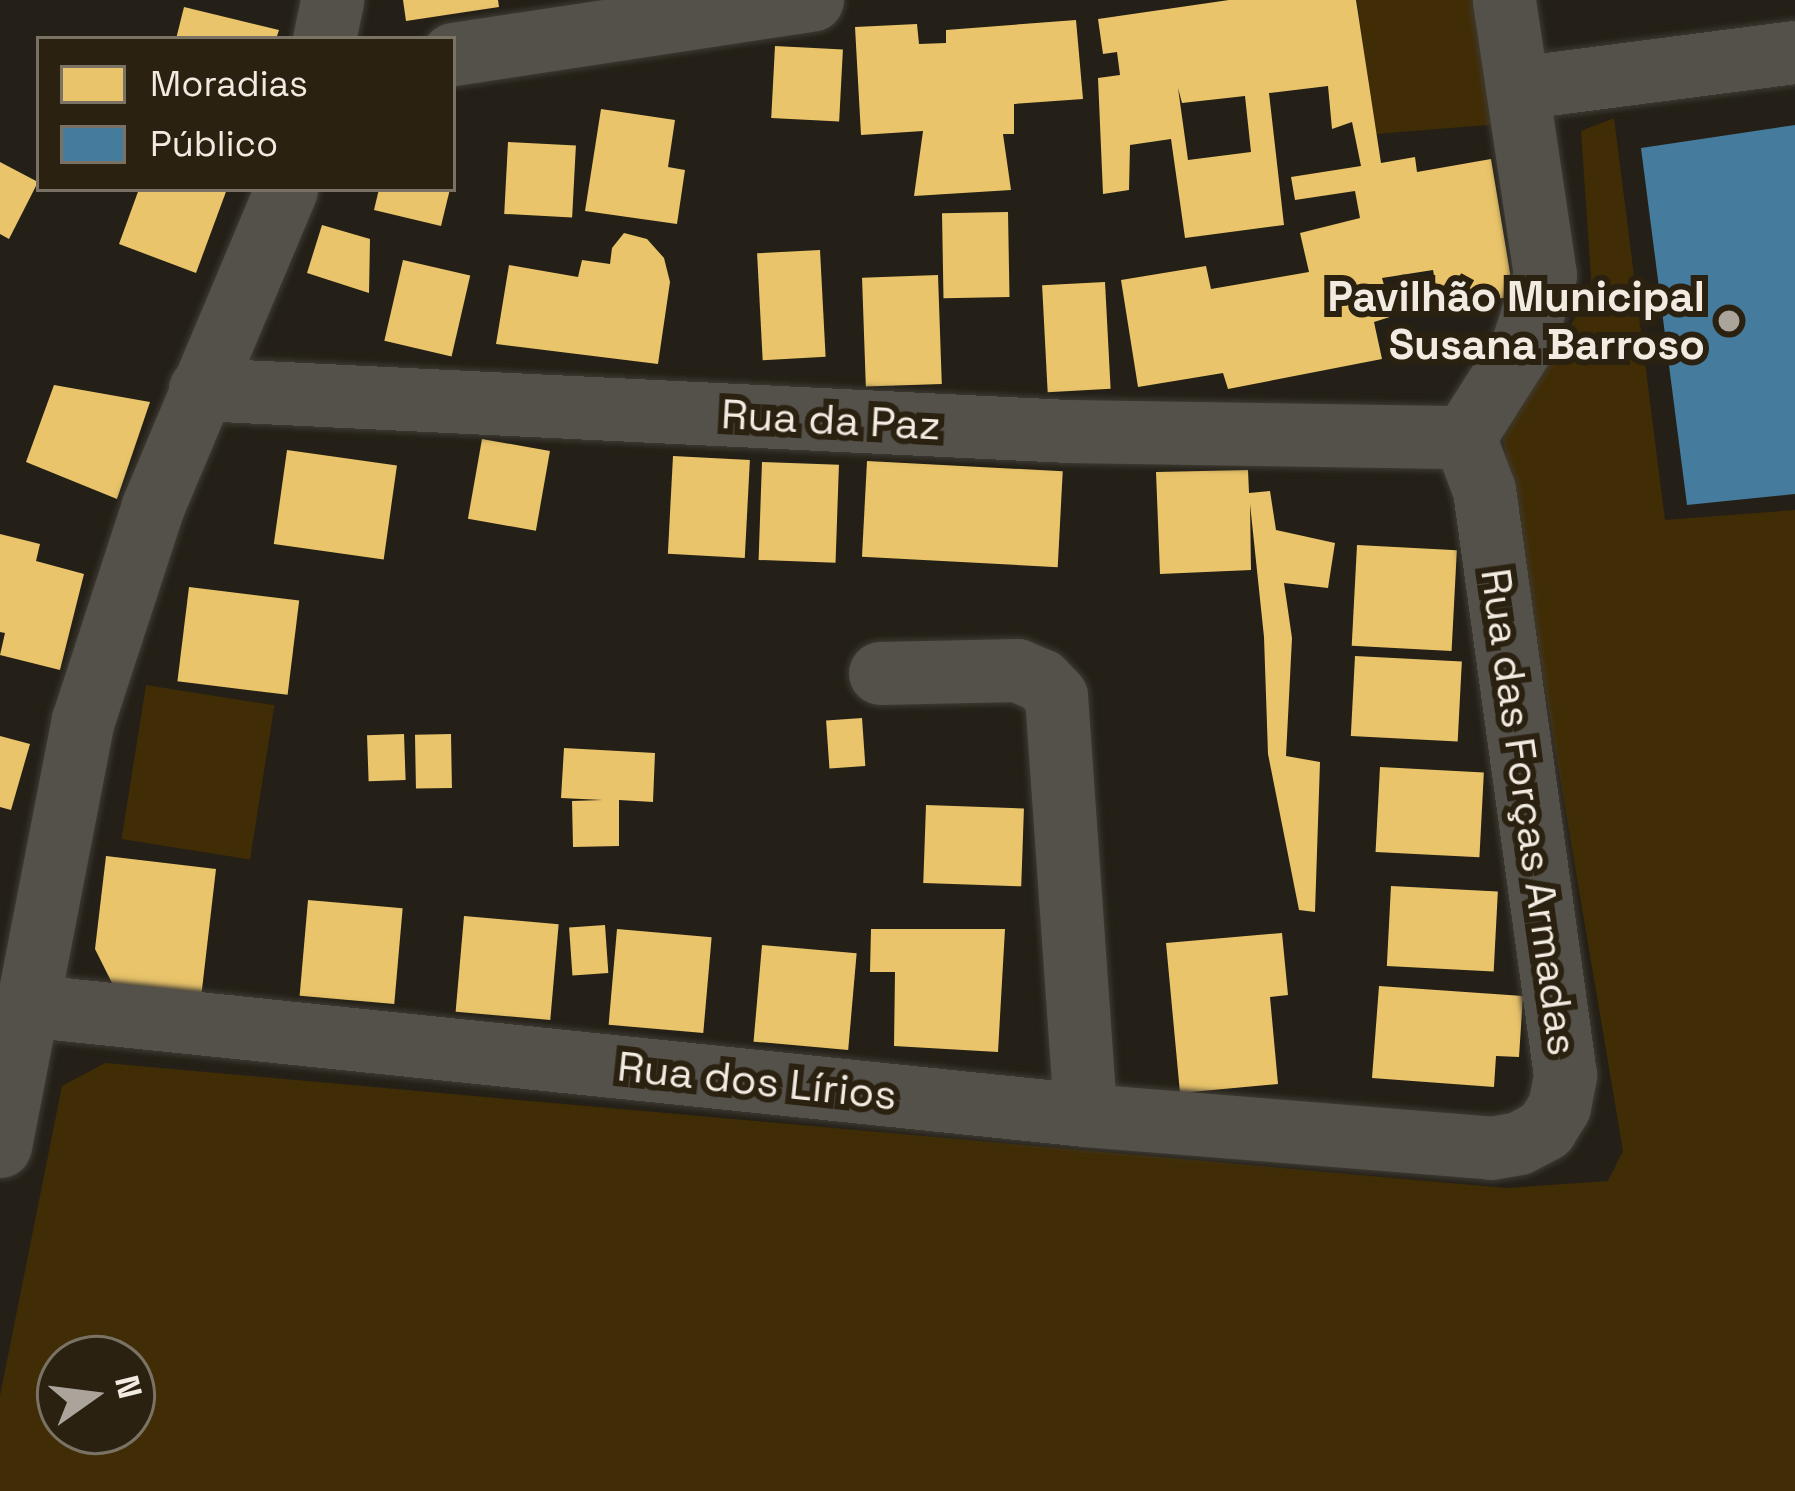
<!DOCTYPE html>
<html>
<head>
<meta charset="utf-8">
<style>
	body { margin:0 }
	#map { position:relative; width:1795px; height:1491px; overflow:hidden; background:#242017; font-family:"Space Grotesk",sans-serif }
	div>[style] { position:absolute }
	.green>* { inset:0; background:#412d05; transform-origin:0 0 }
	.homes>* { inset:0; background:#e9c46a; transform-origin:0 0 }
	.public>* { inset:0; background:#457b9d }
	.roads { filter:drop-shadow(0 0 3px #3e3b34) drop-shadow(0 0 3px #3e3b34) }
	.street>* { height:63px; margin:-31.5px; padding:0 31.5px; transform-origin:31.5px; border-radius:31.5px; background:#54514a }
	.dots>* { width:33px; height:33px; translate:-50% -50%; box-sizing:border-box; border:6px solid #2a2111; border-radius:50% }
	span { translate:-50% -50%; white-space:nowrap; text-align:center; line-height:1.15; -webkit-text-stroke:12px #2a2111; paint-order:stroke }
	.poi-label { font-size:42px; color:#f2ebe1; font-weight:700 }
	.right { translate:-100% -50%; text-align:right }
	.street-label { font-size:42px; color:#f2ebe1 }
	.legend { position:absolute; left:36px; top:36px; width:420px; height:156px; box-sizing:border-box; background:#2a2111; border:3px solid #7a7264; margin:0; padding:15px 21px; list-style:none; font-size:36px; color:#f2ebe1 }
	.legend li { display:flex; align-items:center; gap:24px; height:60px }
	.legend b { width:60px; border:3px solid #7a7264 }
	.north { position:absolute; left:36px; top:1335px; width:120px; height:120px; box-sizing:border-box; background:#2a2111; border:3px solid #7a7264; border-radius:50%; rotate:76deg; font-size:33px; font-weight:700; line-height:48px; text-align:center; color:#f2ebe1 }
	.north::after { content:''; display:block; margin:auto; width:42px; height:54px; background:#aaa49a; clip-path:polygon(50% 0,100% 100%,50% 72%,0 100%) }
</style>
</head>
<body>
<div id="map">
	<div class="green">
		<div style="clip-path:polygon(1357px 0,1484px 0,1500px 124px,1375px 134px)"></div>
		<div style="clip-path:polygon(evenodd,1614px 118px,1665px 520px,1795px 510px,1795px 1491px,0 1491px,0 1396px,62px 1086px,105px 1063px,1506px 1188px,1608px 1181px,1623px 1151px,1502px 433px,1592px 291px,1581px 131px,1614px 118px,60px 1359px,132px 1359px,132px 1431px,60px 1431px,60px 1359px)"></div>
		<div style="left:146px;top:685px;width:130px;height:156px;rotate:9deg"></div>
	</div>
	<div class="homes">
		<div style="clip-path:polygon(403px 0,498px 0,499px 7px,406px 21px)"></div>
		<div style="clip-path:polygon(evenodd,1229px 0,1356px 0,1381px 163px,1415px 157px,1417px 172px,1491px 159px,1514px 296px,1440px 309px,1433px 270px,1382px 278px,1393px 316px,1374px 322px,1382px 359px,1228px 389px,1223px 373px,1138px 387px,1121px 280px,1206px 266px,1211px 289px,1309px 272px,1300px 233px,1360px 218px,1355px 191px,1295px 200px,1291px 177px,1361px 166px,1352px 122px,1332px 129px,1328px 86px,1269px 93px,1284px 225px,1185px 238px,1171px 139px,1130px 145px,1129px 190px,1103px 194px,1098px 78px,1120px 75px,1117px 52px,1103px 54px,1098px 19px,1229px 0,1178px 88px,1182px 103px,1245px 96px,1251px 152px,1188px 160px,1178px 88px)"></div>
		<div style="clip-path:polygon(184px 7px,279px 30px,276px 39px,176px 39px)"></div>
		<div style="clip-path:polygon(1076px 20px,1083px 99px,1014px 104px,1014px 134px,1003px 134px,1011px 190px,914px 196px,923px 131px,861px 135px,855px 27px,917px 24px,919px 44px,946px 43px,946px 30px)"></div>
		<div style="left:775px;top:46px;width:68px;height:72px;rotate:3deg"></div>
		<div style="clip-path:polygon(601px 109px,675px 120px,668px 167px,685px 170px,677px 224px,585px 211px)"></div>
		<div style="left:508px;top:142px;width:68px;height:72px;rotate:3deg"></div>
		<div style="clip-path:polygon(0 162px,38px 182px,9px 239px,0 234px)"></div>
		<div style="clip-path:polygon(139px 189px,227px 189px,196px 273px,119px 244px)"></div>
		<div style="clip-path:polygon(379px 189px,450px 189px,441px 226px,374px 210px)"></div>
		<div style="left:1008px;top:212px;width:85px;height:66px;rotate:89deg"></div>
		<div style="clip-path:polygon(322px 225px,370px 239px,369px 293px,307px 273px)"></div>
		<div style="clip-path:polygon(624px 233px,647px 239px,664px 258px,670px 282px,658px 364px,496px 344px,509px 265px,578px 277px,582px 260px,610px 264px,612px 248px)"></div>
		<div style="left:820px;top:250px;width:107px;height:63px;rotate:87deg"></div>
		<div style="left:403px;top:260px;width:69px;height:83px;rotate:13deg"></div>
		<div style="left:938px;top:275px;width:109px;height:76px;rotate:88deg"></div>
		<div style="left:1105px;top:282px;width:107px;height:63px;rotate:87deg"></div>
		<div style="clip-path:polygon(54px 385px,150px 402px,117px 499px,26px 462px)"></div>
		<div style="left:482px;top:439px;width:69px;height:81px;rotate:10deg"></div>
		<div style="left:287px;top:450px;width:111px;height:95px;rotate:8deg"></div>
		<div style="left:673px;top:456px;width:77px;height:98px;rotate:3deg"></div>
		<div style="left:867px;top:461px;width:196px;height:96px;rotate:3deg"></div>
		<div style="left:762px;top:462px;width:77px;height:98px;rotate:2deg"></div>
		<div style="clip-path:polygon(1248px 470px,1249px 493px,1270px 491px,1276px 530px,1335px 543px,1328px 588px,1284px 583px,1292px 638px,1286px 756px,1320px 762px,1315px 912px,1299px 910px,1268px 754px,1264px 637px,1250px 504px,1251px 570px,1160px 574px,1156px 472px)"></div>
		<div style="clip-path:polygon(0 534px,40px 544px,36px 561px,84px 574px,60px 670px,0 655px,5px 633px,0 632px)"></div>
		<div style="left:1357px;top:545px;width:100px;height:101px;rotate:3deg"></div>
		<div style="left:189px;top:587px;width:111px;height:95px;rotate:7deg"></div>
		<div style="left:1355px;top:656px;width:107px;height:80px;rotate:3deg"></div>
		<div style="left:862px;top:718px;width:48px;height:36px;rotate:86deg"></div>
		<div style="left:404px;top:734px;width:46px;height:37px;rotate:88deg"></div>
		<div style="left:451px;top:734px;width:54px;height:36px;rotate:89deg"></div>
		<div style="clip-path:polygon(0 736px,30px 744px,11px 810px,0 807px)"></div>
		<div style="clip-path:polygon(564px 748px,655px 753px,653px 802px,619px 800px,619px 846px,573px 847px,572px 801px,603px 800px,561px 798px)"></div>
		<div style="left:1380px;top:767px;width:104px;height:85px;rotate:3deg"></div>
		<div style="left:926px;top:805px;width:98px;height:78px;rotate:2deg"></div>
		<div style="clip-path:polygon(106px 856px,216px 869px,201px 998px,115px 989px,95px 949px)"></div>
		<div style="left:1391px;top:886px;width:107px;height:80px;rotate:3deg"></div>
		<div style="left:308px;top:900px;width:95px;height:96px;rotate:5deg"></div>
		<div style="left:464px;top:916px;width:95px;height:96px;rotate:5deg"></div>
		<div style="left:605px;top:925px;width:48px;height:36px;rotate:86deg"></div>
		<div style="left:617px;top:929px;width:95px;height:96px;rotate:5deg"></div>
		<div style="clip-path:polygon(871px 929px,1005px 929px,998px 1052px,894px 1046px,895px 972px,870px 972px)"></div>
		<div style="clip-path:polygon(1282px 933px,1288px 995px,1270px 997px,1278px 1084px,1180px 1093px,1166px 943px)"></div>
		<div style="left:762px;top:945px;width:95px;height:97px;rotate:5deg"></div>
		<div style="clip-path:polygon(1379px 986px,1523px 996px,1519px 1057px,1496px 1056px,1494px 1087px,1372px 1078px)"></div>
	</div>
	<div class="public">
		<div style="clip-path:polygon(1795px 125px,1795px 494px,1687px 505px,1641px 148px)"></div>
	</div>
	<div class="roads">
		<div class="street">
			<div style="left:324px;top:39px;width:40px;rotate:-78deg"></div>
			<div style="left:453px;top:54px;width:363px;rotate:-8.6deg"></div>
			<div style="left:1517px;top:88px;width:280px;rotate:-7.4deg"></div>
			<div style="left:200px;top:389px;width:870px;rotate:2.77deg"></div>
			<div style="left:1069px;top:431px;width:395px;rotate:0.9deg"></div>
			<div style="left:1464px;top:437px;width:108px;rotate:-57.5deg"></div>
			<div style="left:1522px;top:346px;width:75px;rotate:-72.1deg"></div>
			<div style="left:1545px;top:275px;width:278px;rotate:-98.5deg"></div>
			<div style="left:880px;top:673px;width:137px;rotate:-1.3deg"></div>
			<div style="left:1017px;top:670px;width:26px;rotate:23deg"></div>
			<div style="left:1041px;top:680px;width:22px;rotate:47deg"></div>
			<div style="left:1056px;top:696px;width:420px;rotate:86deg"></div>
			<div style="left:24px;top:1005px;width:1067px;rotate:5.92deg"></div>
			<div style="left:1085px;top:1115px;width:407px;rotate:4.6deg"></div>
			<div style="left:1491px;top:1148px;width:28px;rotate:-10deg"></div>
			<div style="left:1519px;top:1143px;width:30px;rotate:-28deg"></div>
			<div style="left:1545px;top:1129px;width:26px;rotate:-58deg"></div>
			<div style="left:1559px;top:1107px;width:33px;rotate:-79deg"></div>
			<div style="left:1565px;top:1075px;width:591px;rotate:-97.88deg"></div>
			<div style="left:1484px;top:490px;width:57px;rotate:-110.7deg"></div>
			<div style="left:0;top:1146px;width:434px;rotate:-79deg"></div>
			<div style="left:83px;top:720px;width:225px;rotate:-71.9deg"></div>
			<div style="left:153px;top:506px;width:344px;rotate:-67.2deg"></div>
		</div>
	</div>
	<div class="dots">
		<div style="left:1729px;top:321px;background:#aaa49a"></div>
	</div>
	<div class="poi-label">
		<span class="right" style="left:1705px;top:321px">Pavilhão Municipal<br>Susana Barroso</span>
	</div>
	<div class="street-label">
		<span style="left:831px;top:420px;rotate:3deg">Rua da Paz</span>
		<span style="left:1529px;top:812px;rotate:82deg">Rua das Forças Armadas</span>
		<span style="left:757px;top:1081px;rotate:6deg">Rua dos Lírios</span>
	</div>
	<ul class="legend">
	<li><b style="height:33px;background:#e9c46a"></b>Moradias</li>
	<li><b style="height:33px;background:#457b9d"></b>Público</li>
	</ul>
	<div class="north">N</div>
</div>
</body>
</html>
